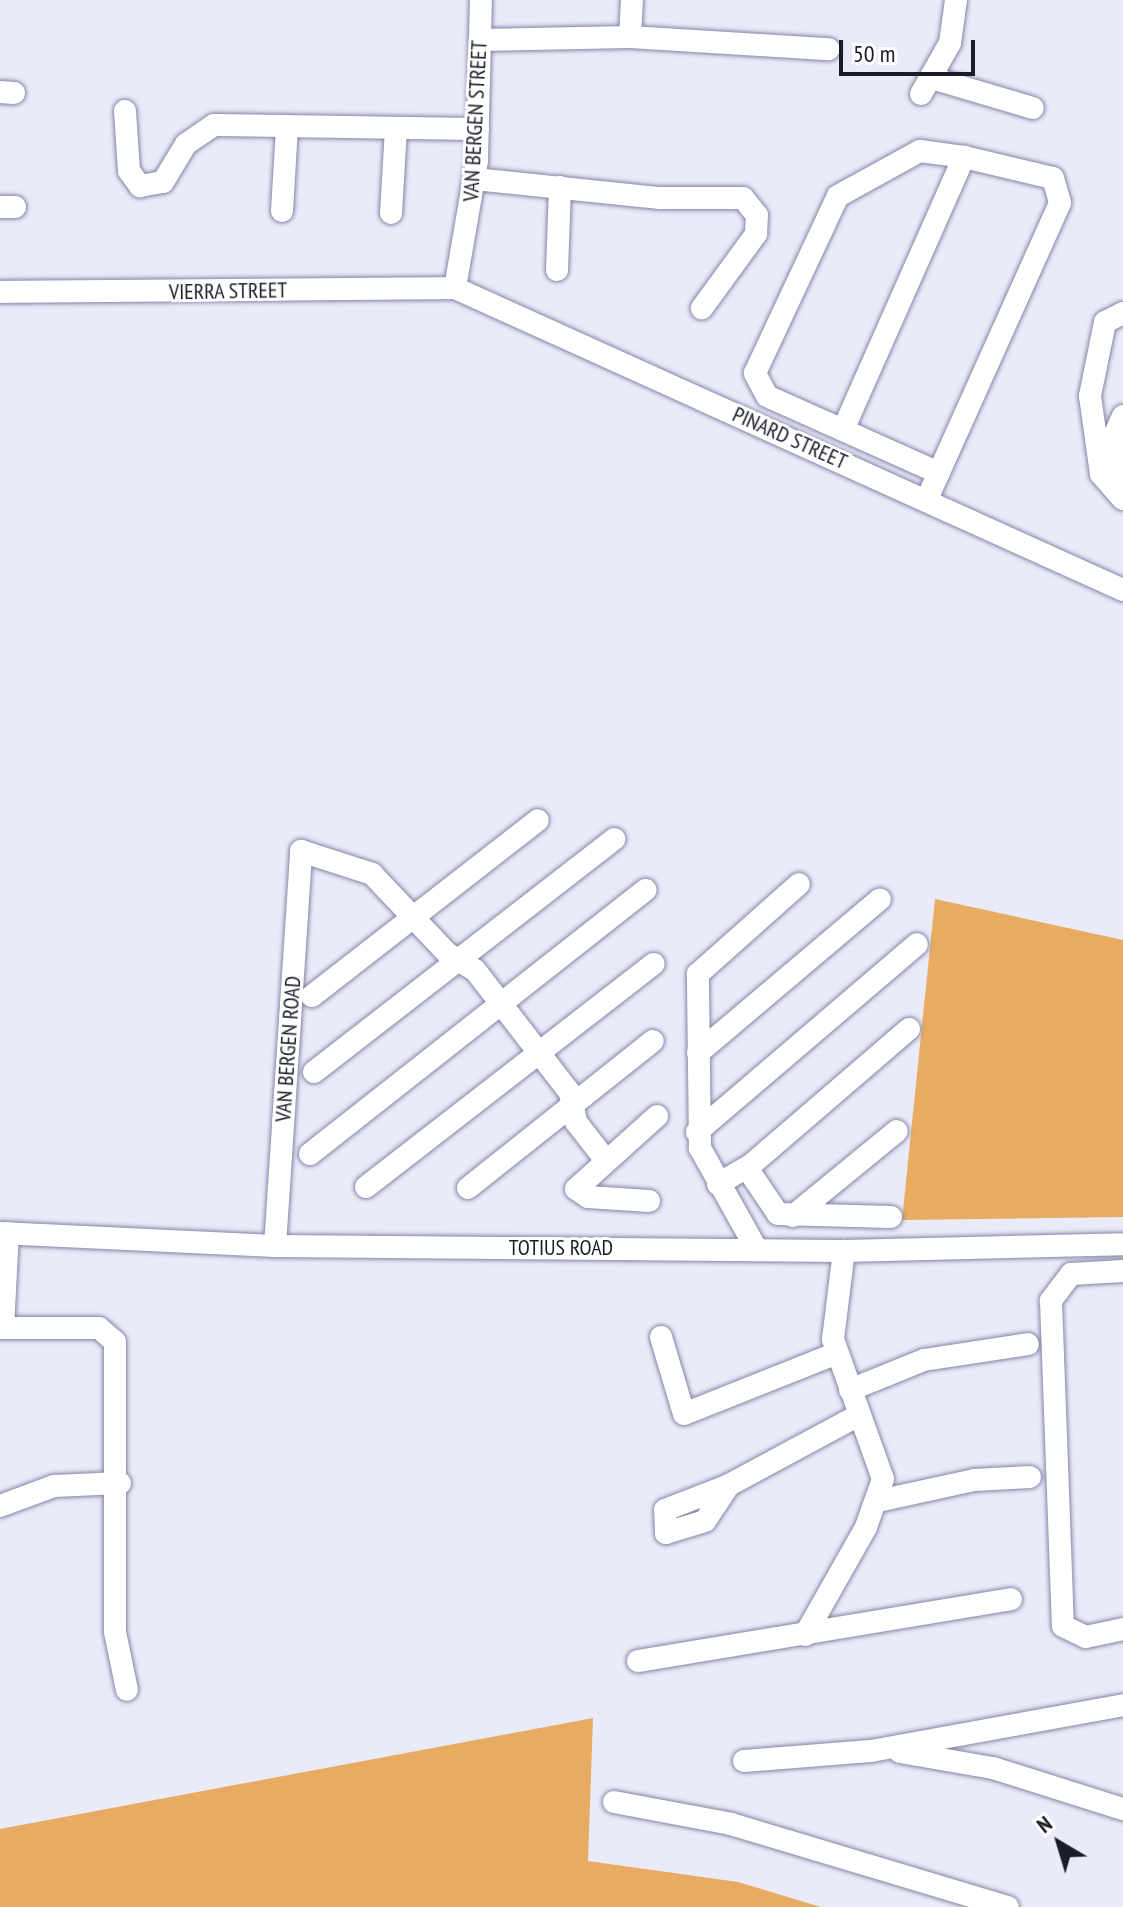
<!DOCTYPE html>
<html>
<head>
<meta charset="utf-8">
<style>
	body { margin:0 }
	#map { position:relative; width:1123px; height:1907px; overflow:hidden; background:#eaebf9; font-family:"PT Sans Narrow",sans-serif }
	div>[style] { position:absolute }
	.green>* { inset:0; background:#e7ab61 }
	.roads { filter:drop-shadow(0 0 2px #8485a6) drop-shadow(0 0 2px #8485a6) }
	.minor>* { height:22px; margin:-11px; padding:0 11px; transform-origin:11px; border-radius:11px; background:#fff }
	span { translate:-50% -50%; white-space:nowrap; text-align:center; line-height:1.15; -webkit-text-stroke:6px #fff; paint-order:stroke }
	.street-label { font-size:22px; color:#1c1c29 }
	.north { position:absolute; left:1019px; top:1803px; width:80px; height:80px; -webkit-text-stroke:6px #fff; paint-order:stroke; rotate:322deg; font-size:22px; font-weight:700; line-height:32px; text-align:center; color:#1c1c29 }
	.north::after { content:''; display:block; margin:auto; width:28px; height:36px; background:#1c1c29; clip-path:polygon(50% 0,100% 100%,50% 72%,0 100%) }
	.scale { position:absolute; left:839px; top:40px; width:136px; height:36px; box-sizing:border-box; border:4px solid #1c1c29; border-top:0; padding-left:10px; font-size:24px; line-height:28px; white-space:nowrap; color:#1c1c29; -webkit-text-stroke:6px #fff; paint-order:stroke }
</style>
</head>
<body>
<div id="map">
	<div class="green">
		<div style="clip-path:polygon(935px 899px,1123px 940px,1123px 1217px,902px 1220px)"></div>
		<div style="clip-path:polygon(593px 1718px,588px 1861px,738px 1882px,821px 1907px,0 1907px,0 1829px)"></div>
	</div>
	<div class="roads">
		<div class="minor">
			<div style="left:630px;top:37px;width:37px;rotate:-87deg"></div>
			<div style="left:481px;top:40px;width:149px;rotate:-1.2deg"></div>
			<div style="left:630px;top:37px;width:199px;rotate:3.5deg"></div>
			<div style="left:935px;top:79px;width:102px;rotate:16.5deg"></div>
			<div style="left:0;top:92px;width:14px;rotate:4deg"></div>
			<div style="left:921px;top:94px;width:59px;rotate:-60.4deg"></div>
			<div style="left:950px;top:43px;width:43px;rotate:-82.1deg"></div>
			<div style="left:125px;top:111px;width:60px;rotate:86.2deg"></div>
			<div style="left:129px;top:171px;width:19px;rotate:54deg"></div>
			<div style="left:140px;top:186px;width:23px;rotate:-10deg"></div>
			<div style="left:163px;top:182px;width:44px;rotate:-58.8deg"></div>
			<div style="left:186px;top:144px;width:34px;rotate:-34deg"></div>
			<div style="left:214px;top:125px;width:264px;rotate:0.9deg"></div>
			<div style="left:475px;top:179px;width:186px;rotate:5.9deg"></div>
			<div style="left:660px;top:198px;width:83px"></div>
			<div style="left:743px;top:198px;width:22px;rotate:51deg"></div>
			<div style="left:757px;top:215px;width:19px;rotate:93deg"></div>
			<div style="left:756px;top:234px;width:92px;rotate:126.1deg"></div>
			<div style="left:0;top:207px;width:15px"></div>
			<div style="left:282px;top:211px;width:85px;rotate:-86.6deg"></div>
			<div style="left:391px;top:213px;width:85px;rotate:-86.6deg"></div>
			<div style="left:557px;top:270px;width:83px;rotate:-87.9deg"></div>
			<div style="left:455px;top:288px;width:130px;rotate:-80.2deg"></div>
			<div style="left:477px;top:160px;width:160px;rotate:-88.6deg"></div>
			<div style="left:0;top:292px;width:455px;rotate:-0.5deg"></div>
			<div style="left:455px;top:288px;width:733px;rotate:24.33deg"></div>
			<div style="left:1123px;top:313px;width:20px;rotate:153deg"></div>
			<div style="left:1105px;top:322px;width:76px;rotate:101.5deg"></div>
			<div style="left:1090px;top:396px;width:79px;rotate:82deg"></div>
			<div style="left:1101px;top:474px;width:33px;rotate:49deg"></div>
			<div style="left:1123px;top:416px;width:22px;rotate:114deg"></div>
			<div style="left:1114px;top:436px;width:38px;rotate:76deg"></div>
			<div style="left:843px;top:430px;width:299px;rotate:-66.1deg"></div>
			<div style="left:964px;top:157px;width:91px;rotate:13.3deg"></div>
			<div style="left:1053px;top:178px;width:26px;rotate:74deg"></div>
			<div style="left:1060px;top:203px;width:325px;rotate:114.2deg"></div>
			<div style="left:939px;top:473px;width:188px;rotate:-155.9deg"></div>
			<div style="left:767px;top:396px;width:26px;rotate:-118deg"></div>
			<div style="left:755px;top:373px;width:195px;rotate:-64.9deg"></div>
			<div style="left:838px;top:196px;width:94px;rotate:-28.8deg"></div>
			<div style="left:920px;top:151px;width:44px;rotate:7.8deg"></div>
			<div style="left:312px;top:996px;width:286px;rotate:-37.9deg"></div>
			<div style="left:698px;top:1053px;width:238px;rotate:-40.2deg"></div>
			<div style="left:314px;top:1072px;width:380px;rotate:-37.8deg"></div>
			<div style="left:697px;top:1132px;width:289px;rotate:-40.5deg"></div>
			<div style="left:310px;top:1154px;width:427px;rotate:-38.2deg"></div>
			<div style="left:747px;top:1168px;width:55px;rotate:56deg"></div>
			<div style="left:778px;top:1214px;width:113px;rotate:1.5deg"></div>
			<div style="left:718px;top:1184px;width:39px;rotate:-30deg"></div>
			<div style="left:752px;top:1164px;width:207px;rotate:-40.7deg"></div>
			<div style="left:366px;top:1187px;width:364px;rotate:-37.8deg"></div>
			<div style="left:468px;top:1188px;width:236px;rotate:-38.5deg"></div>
			<div style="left:649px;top:1201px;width:61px;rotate:-176.2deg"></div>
			<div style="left:588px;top:1197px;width:14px;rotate:-146deg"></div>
			<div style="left:576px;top:1189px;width:109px;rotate:-42deg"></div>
			<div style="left:793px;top:1216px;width:134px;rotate:-39.3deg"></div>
			<div style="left:0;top:1233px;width:275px;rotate:2.7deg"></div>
			<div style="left:275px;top:1246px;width:569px;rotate:0.5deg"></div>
			<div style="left:844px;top:1251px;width:279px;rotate:-1.4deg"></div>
			<div style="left:275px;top:1246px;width:396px;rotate:-86.2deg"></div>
			<div style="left:301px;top:851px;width:75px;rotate:17.9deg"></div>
			<div style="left:372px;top:874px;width:110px;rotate:46.5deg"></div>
			<div style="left:448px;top:954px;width:31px;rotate:31deg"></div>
			<div style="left:475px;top:970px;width:155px;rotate:52.3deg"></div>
			<div style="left:570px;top:1093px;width:30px;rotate:78deg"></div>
			<div style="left:576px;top:1122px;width:46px;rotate:52.1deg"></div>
			<div style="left:757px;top:1250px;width:117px;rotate:-119.2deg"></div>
			<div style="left:700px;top:1148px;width:174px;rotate:-90.7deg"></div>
			<div style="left:698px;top:974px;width:135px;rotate:-41.7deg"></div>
			<div style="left:1123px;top:1271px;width:52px;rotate:176.7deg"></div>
			<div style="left:1071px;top:1274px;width:34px;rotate:127deg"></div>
			<div style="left:1051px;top:1301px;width:325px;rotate:87.9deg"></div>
			<div style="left:1063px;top:1626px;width:25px;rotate:26deg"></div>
			<div style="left:1086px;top:1637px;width:38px;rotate:-12deg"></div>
			<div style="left:0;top:1328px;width:99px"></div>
			<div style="left:99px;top:1328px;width:21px;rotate:41deg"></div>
			<div style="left:115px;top:1342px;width:290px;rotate:90deg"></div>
			<div style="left:115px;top:1632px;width:59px;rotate:78.3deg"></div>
			<div style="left:3px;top:1328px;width:95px;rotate:-87deg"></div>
			<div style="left:661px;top:1337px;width:80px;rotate:73.4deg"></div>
			<div style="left:684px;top:1414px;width:165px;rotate:-21.7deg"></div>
			<div style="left:850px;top:1390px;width:80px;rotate:-22.1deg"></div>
			<div style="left:924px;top:1360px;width:105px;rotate:-8.7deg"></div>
			<div style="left:729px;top:1485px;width:43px;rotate:123.7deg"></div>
			<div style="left:705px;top:1521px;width:41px;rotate:162.9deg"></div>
			<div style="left:666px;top:1533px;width:23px;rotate:-92deg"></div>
			<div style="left:665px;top:1510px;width:69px;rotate:-21.3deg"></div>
			<div style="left:729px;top:1485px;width:148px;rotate:-28.3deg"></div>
			<div style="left:878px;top:1501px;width:98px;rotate:-12.3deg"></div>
			<div style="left:974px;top:1480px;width:56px;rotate:-3.1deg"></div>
			<div style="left:0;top:1506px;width:58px;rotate:-20.3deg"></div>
			<div style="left:54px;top:1486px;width:66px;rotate:-2.6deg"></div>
			<div style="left:805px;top:1635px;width:124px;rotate:-60.5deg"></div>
			<div style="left:866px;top:1527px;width:51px;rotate:-70.5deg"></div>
			<div style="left:883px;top:1479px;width:149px;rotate:-109.7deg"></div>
			<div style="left:833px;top:1339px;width:89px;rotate:-82.9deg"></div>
			<div style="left:638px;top:1661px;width:378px;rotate:-9.4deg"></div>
			<div style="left:900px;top:1752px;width:94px;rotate:9.8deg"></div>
			<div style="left:993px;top:1768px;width:136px;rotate:17.5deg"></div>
			<div style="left:744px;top:1761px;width:127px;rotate:-4.5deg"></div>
			<div style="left:871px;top:1751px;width:256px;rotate:-10.3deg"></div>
			<div style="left:614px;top:1802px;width:119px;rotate:10.6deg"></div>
			<div style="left:731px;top:1824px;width:289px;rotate:16.7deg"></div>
		</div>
	</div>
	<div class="street-label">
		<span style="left:475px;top:121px;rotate:-87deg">VAN BERGEN STREET</span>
		<span style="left:228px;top:291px;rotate:-1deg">VIERRA STREET</span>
		<span style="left:790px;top:438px;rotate:24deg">PINARD STREET</span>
		<span style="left:288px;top:1049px;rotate:-86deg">VAN BERGEN ROAD</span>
		<span style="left:561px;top:1248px">TOTIUS ROAD</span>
	</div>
	<div class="north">N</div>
	<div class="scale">50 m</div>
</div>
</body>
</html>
